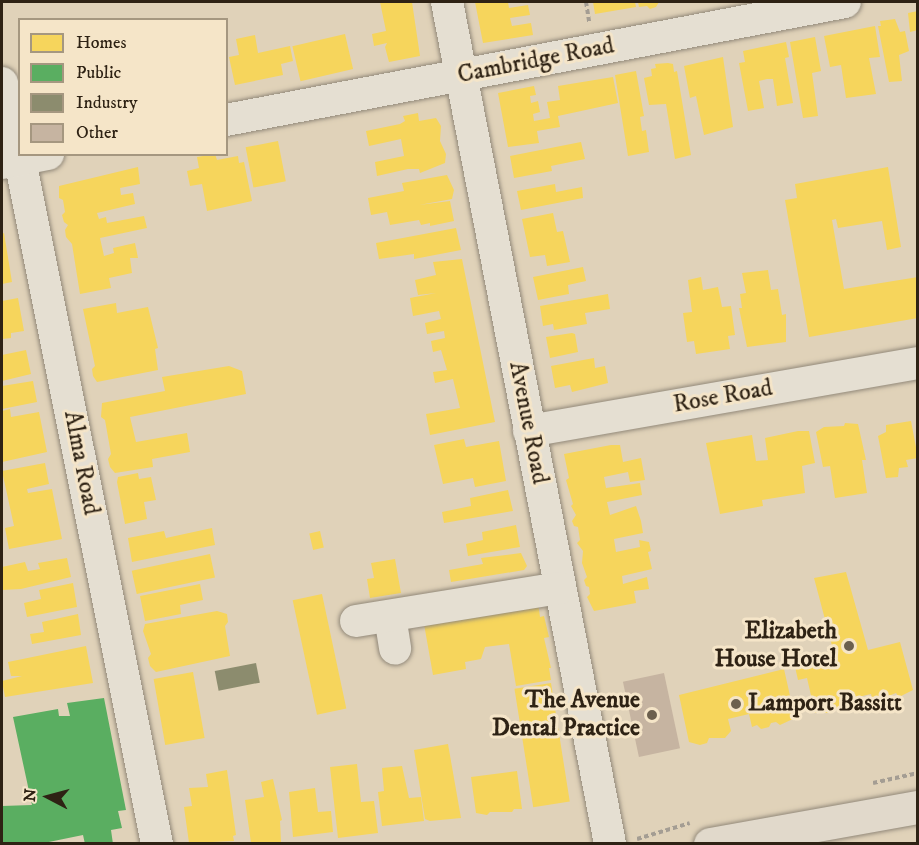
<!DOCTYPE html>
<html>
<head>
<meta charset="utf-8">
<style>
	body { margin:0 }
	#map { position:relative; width:919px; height:845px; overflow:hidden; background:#e0d2b9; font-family:"IM FELL DW Pica",serif }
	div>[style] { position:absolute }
	.homes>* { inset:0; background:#f6d55c; transform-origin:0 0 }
	.public>* { inset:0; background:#5aae61 }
	.industry>* { inset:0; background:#8c8c6e; transform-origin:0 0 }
	.building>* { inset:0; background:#c6b4a1; transform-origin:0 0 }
	.path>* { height:4px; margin-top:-2px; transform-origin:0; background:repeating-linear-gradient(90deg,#a49d93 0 4.5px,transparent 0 7.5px) }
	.roads { filter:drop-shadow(0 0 2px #92897a) drop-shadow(0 0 2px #92897a) }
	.street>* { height:32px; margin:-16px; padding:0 16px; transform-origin:16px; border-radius:16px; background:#e5dfd2 }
	.primary>* { height:33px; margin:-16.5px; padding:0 16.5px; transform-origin:16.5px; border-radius:16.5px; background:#e1d9cb }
	.dots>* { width:16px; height:16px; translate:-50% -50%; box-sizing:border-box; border:3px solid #f5e5c8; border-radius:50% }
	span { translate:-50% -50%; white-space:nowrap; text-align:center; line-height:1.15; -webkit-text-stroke:6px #f5e5c8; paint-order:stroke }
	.street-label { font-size:24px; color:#2e2214 }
	.poi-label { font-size:24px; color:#2e2214; font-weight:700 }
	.right { translate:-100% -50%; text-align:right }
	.left { translate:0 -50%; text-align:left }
	.frame { position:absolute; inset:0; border:3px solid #2e2214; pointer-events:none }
	.legend { position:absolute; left:18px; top:18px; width:210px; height:138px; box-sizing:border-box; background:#f5e5c8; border:2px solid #a59780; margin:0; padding:8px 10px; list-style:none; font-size:18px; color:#2e2214 }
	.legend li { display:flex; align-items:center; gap:12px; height:30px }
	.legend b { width:30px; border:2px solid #a59780 }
	.north { position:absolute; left:18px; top:767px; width:60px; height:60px; -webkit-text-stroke:4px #f5e5c8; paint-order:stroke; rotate:276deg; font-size:16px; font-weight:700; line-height:24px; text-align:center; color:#2e2214 }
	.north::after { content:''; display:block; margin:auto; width:21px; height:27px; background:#2e2214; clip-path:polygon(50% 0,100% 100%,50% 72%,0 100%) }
</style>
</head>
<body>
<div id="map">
	<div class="homes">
		<div style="clip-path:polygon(380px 2px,412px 2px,420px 56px,389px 62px,385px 47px,387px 43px,374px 46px,372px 34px,386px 31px)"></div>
		<div style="clip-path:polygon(475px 2px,508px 2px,509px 8px,528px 5px,530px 15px,510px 18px,512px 26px,531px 23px,533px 35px,483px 43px)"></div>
		<div style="clip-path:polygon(593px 2px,635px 2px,636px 7px,595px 14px)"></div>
		<div style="clip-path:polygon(638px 2px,659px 2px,656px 7px,650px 9px,647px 6px,639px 7px)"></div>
		<div style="clip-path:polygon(918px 11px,918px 30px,910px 32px,908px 13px)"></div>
		<div style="clip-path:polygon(895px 19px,900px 32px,905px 31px,909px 51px,899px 55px,902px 81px,889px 82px,878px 26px,881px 26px,880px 21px)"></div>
		<div style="clip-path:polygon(875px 26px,880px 57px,869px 58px,876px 94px,846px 98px,841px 65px,830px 67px,824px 36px)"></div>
		<div style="left:345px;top:34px;width:36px;height:54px;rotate:77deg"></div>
		<div style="clip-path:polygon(255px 35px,258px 53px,290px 46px,293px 61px,281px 64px,283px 75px,235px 85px,229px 57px,239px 55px,236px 39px)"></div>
		<div style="clip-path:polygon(815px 37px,821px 71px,812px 73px,818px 116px,803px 118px,790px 42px)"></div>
		<div style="clip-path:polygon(786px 42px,789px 57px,785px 58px,793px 103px,777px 106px,773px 79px,767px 79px,759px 81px,764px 108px,748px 111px,739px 63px,745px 62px,743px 51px)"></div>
		<div style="clip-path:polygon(723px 57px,733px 127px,704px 135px,696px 96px,690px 98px,684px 66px)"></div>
		<div style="clip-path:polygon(668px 63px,673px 64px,674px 72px,677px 71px,691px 155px,675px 159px,666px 104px,649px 105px,644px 78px,652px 76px,651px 69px,656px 68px,655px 64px)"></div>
		<div style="clip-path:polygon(636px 71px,644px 116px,640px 117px,642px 131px,646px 130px,649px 152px,628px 156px,615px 75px)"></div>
		<div style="clip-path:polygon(613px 77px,618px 103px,558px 116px,560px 127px,537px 131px,539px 143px,508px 147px,498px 93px,534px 86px,536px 95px,530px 96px,531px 103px,538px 101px,540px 112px,533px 114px,534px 121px,550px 118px,547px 102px,560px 100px,558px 86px)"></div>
		<div style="clip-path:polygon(418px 113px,419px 121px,436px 118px,441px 126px,440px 141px,446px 154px,445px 163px,420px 173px,419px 169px,408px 169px,377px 176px,375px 162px,404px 156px,401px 139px,369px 146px,366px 131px,400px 124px,405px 121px,403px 116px)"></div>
		<div style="left:278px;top:141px;width:41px;height:33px;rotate:79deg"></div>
		<div style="clip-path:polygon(581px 142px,585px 159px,551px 166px,552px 171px,514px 178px,510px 156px)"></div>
		<div style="clip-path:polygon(215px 154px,217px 160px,238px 156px,239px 163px,244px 162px,252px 201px,207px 211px,202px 184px,190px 186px,187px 171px,199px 168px,197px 157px)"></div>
		<div style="clip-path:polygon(138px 167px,140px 184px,120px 188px,121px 195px,133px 193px,135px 204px,97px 213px,99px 219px,106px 217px,107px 223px,144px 216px,147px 228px,100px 238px,104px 256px,114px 253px,113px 248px,135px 243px,138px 258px,130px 258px,132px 273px,109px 278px,111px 288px,80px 294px,72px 244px,66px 237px,65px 230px,68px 225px,64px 222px,62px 215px,65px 212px,63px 200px,59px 198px,59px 186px)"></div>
		<div style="clip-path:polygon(888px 167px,901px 247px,887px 250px,882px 221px,838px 228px,836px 219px,832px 220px,844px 289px,918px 277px,918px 318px,809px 337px,785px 200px,797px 198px,795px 184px)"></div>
		<div style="clip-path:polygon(447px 175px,454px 190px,452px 199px,419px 205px,450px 201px,454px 221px,430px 226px,430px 223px,421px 225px,419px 220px,390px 225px,387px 212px,371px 215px,368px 198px,404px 191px,402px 183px)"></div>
		<div style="clip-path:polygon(555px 184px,556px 192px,582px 187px,583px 198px,521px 210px,517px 191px)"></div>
		<div style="clip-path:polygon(553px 213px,557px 232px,563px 231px,570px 262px,547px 266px,545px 255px,530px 257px,522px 219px)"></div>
		<div style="clip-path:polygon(456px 228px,461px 250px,414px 259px,414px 254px,379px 259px,376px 243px)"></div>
		<div style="clip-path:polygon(4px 233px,12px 282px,2px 284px,2px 234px)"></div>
		<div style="clip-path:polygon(462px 259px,495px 422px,430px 435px,426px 414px,460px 408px,453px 379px,435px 383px,433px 372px,447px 370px,441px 350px,433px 352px,431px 341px,445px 338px,444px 331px,427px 334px,425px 323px,441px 319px,439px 311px,413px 316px,410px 298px,436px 293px,418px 295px,415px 280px,436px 275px,433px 262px)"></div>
		<div style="clip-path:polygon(583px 267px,586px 281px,568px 285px,569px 294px,538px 300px,533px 277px)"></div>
		<div style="clip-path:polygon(768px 270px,771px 290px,778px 289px,782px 315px,786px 314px,786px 342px,747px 347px,739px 308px,742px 308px,740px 294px,746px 293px,742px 273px)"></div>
		<div style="clip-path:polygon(701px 277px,703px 290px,718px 287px,722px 307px,731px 306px,735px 335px,728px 336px,730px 349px,696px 354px,694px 341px,687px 342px,683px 313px,692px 312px,688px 280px)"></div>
		<div style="clip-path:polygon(608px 294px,610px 309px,585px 313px,587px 324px,554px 330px,553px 324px,543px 326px,540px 306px)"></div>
		<div style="clip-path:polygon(18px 298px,24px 331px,11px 333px,11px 338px,2px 339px,2px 301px)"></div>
		<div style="clip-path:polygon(116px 303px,117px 313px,148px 307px,158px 348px,155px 349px,158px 370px,97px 382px,93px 376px,92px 369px,95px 366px,83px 309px)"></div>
		<div style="clip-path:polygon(572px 333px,575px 334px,578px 352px,550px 358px,546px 337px)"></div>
		<div style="clip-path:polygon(26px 350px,31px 374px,2px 381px,2px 355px)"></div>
		<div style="clip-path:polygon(594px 358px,595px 368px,605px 366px,608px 383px,572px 392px,570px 385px,555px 388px,551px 366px)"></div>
		<div style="clip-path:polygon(229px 366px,242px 371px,246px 394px,130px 417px,136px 442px,187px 433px,190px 452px,152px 459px,153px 467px,115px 473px,110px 467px,108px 459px,111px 454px,105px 420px,101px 417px,102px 403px,165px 391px,162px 377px)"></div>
		<div style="clip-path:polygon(33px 381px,37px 402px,2px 409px,2px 386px)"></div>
		<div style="clip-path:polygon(10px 409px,11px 417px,39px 412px,47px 452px,2px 462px,2px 411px)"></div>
		<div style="clip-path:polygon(911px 421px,918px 458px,906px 460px,908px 467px,899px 468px,898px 477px,886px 478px,878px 436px,886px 432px,886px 425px)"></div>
		<div style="clip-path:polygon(845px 423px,858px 424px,866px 460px,862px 460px,867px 493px,835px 498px,830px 466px,823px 467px,816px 432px,824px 427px,844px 426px)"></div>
		<div style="clip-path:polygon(798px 431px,809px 431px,815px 463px,802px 466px,805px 493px,762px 500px,763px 506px,720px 514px,706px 443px,752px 435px,756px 461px,768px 460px,765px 438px)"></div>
		<div style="clip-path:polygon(464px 439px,466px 447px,499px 441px,506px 481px,475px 487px,473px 478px,443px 484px,434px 445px)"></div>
		<div style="clip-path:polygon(611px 445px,620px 445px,623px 462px,641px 458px,645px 480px,630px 482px,628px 472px,604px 477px,606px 488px,640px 483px,642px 495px,607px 502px,610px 515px,636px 506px,641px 521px,643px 533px,614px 539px,616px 552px,640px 547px,639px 540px,649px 542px,651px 551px,648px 552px,652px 569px,622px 576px,623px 584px,647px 577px,649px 589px,634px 591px,636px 603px,594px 611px,587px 597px,590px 594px,589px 587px,586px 586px,584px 580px,587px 577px,582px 563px,583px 551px,577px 543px,580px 540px,578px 527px,574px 526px,572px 521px,576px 515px,571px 506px,573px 504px,566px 480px,569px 478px,564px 454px)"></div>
		<div style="clip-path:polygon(45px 463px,49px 484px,27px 489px,28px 493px,52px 489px,62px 539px,9px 549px,5px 528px,14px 526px,2px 471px)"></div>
		<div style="clip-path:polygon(138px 473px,139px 479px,151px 477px,156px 500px,144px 502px,147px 519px,125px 524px,117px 482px,118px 477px)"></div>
		<div style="clip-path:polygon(508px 490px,513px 511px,444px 523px,442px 512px,471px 506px,470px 498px)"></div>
		<div style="clip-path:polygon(516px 525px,520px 547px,468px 556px,466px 544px,483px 540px,482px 532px)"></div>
		<div style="clip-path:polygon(212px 528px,215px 545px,132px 562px,128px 538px,164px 531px,166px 538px)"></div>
		<div style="left:320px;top:531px;width:17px;height:11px;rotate:77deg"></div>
		<div style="clip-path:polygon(521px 553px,527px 566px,524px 570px,451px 582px,449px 570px,483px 564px,481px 558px)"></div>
		<div style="left:210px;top:554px;width:24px;height:80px;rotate:78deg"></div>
		<div style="clip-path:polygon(67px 558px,71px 577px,21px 589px,2px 590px,2px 567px,25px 562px,28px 571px,40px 569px,38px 563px)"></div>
		<div style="clip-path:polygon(395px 559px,401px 593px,370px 598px,367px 579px,374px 578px,371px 563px)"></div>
		<div style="clip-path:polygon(846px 572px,868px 650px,900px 642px,913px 690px,899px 697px,896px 693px,891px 695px,881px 702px,877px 698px,872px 699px,871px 694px,854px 698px,855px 703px,848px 708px,833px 708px,830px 713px,815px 713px,807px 678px,798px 680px,793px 658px,809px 653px,811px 663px,835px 657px,814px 578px)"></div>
		<div style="clip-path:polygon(73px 583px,77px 607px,27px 617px,24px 603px,41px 599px,39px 590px)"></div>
		<div style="clip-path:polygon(200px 584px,203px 600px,180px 605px,181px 614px,145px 621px,140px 596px)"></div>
		<div style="left:322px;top:594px;width:117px;height:30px;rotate:78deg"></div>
		<div style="clip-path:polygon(538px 603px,540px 617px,544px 616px,549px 637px,544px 638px,551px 668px,549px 668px,551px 680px,516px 686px,509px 644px,485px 647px,481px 659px,465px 662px,466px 669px,433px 675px,424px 624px,472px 616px,473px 618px,486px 614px,492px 615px,491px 613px,496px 614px)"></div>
		<div style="clip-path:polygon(217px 611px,227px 614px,228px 622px,225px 626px,230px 656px,156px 672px,150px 666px,148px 658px,151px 654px,143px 631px,145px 624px)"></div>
		<div style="clip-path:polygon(78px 614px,81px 635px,32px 644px,30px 634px,44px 632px,42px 622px)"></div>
		<div style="clip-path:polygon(86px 646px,93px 683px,5px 697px,2px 681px,22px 676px,11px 676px,8px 662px)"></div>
		<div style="clip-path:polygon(784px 669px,795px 718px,780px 725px,776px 722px,771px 723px,769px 727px,761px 729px,757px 725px,752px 727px,749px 714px,728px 719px,731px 731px,725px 738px,709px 738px,707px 743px,700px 745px,689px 742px,679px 695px)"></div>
		<div style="left:193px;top:672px;width:67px;height:40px;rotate:80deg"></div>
		<div style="left:551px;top:683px;width:120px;height:37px;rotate:81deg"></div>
		<div style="clip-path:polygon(448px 744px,461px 818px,430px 821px,425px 819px,414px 750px)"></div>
		<div style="clip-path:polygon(357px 764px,361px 802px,374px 801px,378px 833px,338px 838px,330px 767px)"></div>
		<div style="clip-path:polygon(402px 766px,409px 798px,421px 797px,424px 821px,382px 826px,378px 792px,384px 791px,382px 768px)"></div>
		<div style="clip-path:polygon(227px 770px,236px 835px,233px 836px,234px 841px,189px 843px,184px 807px,192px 806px,189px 788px,208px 787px,206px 774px)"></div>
		<div style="clip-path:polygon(517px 771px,522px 809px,514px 809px,512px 812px,490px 812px,487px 815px,476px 813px,471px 777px)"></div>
		<div style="clip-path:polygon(273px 779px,282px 820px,280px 821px,281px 842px,251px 843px,245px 800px,264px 797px,261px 782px)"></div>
		<div style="clip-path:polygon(315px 788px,318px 812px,331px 811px,333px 832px,293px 837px,289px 792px)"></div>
	</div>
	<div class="public">
		<div style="clip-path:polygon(104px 698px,126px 810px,118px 811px,122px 828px,111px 830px,113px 844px,85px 844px,83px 835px,39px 844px,2px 844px,2px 806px,32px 805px,13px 717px,58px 709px,59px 716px,70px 716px,67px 703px)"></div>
	</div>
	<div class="industry">
		<div style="left:256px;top:663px;width:20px;height:42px;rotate:79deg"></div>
	</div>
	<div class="building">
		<div style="left:664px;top:673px;width:77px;height:42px;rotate:78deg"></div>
	</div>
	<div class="path">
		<div style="left:586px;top:2px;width:20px;rotate:81deg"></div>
		<div style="left:873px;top:783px;width:46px;rotate:-12.5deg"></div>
		<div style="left:637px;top:839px;width:55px;rotate:-16.8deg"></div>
	</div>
	<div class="roads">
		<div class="street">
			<div style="left:447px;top:2px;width:858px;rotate:79.04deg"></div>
			<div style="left:2px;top:83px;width:79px;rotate:76.8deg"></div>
			<div style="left:20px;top:160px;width:698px;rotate:78.67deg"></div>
			<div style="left:226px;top:120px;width:630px;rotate:-10.79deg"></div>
			<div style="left:2px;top:163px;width:47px;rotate:-11.1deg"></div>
			<div style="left:529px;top:431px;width:395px;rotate:-9.9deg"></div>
			<div style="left:390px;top:616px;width:33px;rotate:81deg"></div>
			<div style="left:356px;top:621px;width:206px;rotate:-9.2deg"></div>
		</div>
		<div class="primary">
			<div style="left:710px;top:844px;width:211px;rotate:-10.1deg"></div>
		</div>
	</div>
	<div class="dots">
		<div style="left:849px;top:646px;background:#6c604e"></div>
		<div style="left:736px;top:704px;background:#6c604e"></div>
		<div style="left:652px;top:715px;background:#6c604e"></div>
	</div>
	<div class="street-label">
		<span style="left:536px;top:61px;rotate:-11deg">Cambridge Road</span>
		<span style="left:723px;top:397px;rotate:-10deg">Rose Road</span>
		<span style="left:528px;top:423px;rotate:79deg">Avenue Road</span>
		<span style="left:81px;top:463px;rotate:79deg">Alma Road</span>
	</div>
	<div class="poi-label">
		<span class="right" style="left:837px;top:646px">Elizabeth<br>House Hotel</span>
		<span class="right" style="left:640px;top:715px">The Avenue<br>Dental Practice</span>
		<span class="left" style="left:748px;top:704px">Lamport Bassitt</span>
	</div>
	<div class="frame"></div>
	<ul class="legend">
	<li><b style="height:16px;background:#f6d55c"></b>Homes</li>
	<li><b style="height:16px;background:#5aae61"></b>Public</li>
	<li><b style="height:16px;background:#8c8c6e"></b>Industry</li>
	<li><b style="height:16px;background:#c6b4a1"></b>Other</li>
	</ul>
	<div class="north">N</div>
</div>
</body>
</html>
